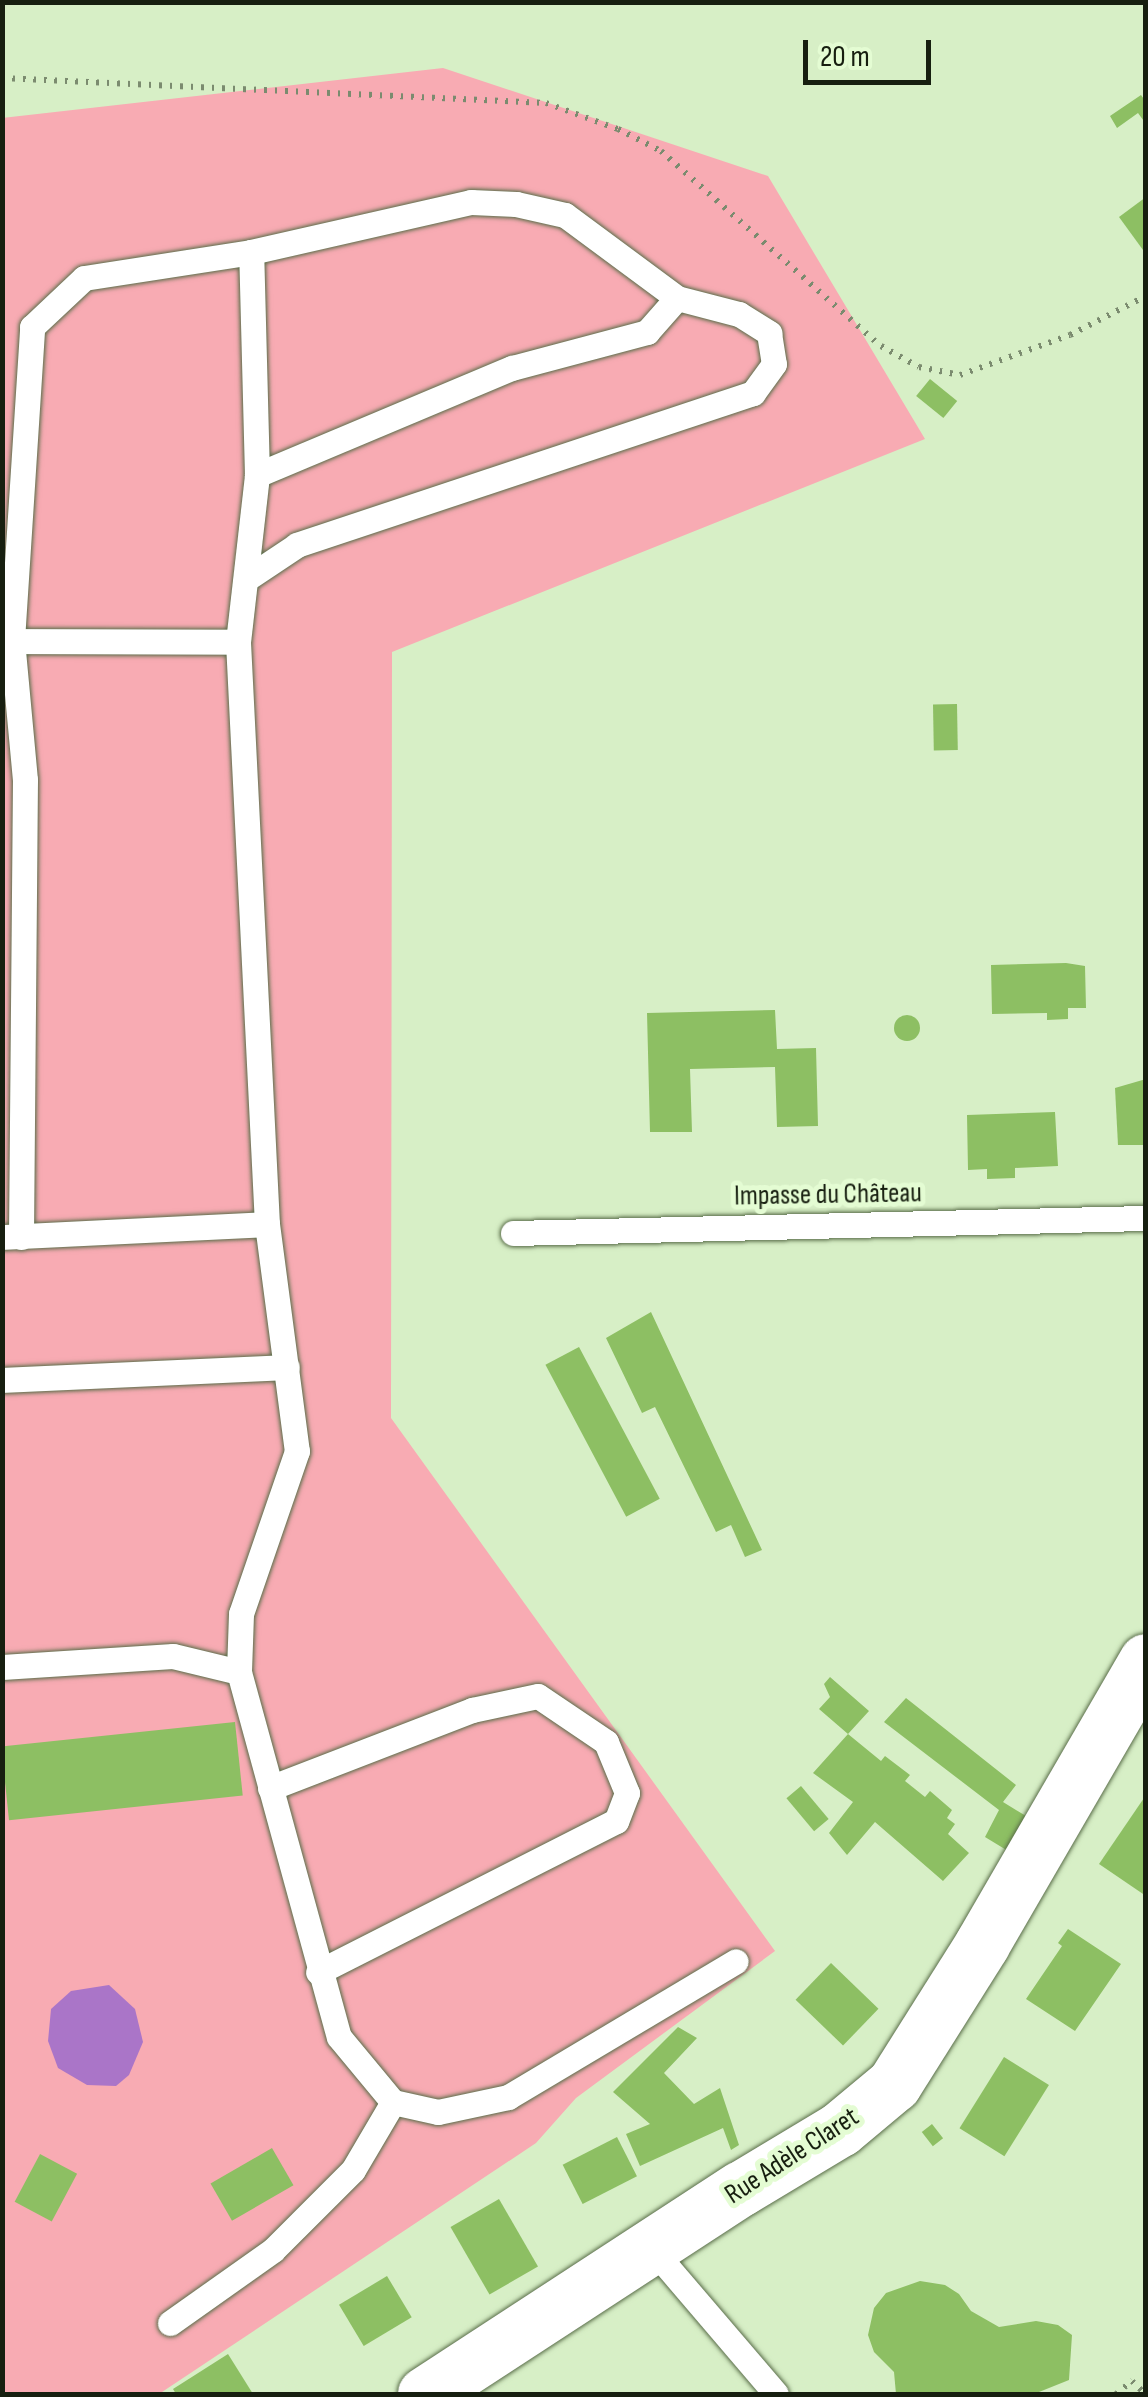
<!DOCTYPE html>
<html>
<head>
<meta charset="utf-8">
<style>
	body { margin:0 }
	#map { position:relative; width:1148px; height:2397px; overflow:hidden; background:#d7efc6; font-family:"Sofia Sans Condensed",sans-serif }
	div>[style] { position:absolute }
	.green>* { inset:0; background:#f8abb3 }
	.water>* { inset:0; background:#aa75c8 }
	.building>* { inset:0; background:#8dbf63; transform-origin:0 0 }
	.round { border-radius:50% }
	.path>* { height:6px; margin-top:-3px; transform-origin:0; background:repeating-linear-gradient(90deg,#7b8b6f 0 2.5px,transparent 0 10.5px) }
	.roads { filter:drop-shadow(0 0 2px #596d49) drop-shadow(0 0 2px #596d49) }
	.service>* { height:25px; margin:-12.5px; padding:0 12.5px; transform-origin:12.5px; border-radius:12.5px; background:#fff }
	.tertiary>* { height:55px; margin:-27.5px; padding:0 27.5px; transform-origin:27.5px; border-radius:27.5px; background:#fff }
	span { translate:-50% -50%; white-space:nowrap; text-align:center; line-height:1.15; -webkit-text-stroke:10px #e4fcd3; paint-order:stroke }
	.street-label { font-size:28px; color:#171f10 }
	.frame { position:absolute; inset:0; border:5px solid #171f10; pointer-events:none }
	.scale { position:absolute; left:803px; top:40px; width:128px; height:45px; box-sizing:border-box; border:5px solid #171f10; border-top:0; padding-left:12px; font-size:30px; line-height:35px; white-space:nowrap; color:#171f10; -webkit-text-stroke:8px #e4fcd3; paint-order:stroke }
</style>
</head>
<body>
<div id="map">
	<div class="green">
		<div style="clip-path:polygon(443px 68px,768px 176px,925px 439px,392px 652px,391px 1418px,775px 1951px,576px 2098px,536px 2143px,159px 2394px,3px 2394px,2px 118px)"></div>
	</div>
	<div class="water">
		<div style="clip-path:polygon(109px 1985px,135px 2009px,143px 2042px,129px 2075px,116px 2086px,87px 2085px,58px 2068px,48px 2041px,51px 2009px,71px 1991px)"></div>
	</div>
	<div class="building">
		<div style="clip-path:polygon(1141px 95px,1146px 102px,1146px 124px,1138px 113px,1117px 128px,1110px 116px)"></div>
		<div style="clip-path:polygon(1146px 197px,1146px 248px,1143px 250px,1119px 217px)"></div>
		<div style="left:930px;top:379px;width:35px;height:22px;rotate:39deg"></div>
		<div style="left:957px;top:704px;width:46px;height:24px;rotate:89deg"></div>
		<div style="clip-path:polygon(1066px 963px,1085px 966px,1086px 1008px,1068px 1008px,1068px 1019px,1047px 1020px,1047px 1013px,992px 1014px,991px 965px)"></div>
		<div style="clip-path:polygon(775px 1010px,777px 1049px,816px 1048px,818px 1126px,777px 1127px,775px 1067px,690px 1069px,692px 1132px,650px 1132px,647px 1013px)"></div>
		<div class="round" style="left:894px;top:1015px;width:26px;height:26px"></div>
		<div style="clip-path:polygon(1146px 1079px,1146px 1145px,1118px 1145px,1115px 1088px)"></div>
		<div style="clip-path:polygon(1055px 1112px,1058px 1166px,1015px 1168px,1015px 1178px,987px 1179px,987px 1169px,968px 1170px,967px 1115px)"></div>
		<div style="clip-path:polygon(651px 1312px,762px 1550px,745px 1557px,731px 1525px,716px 1532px,655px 1407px,642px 1413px,606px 1338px)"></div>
		<div style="left:579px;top:1347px;width:172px;height:38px;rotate:62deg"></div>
		<div style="clip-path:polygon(830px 1677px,869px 1711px,848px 1734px,819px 1709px,830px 1697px,824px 1684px)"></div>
		<div style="clip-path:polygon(906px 1698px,1016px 1785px,1003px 1802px,1026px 1816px,1008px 1851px,985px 1837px,999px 1810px,884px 1722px)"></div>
		<div style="left:235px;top:1722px;width:74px;height:235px;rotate:84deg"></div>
		<div style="clip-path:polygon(848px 1734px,881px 1761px,885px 1756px,910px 1775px,905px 1781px,925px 1797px,930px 1791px,952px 1810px,947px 1818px,955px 1824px,948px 1834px,969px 1853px,943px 1881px,875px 1822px,847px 1855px,829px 1833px,853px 1802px,813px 1773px)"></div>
		<div style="left:801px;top:1786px;width:43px;height:19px;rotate:50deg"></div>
		<div style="clip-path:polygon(1146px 1795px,1146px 1896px,1099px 1864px)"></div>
		<div style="clip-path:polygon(1068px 1929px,1121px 1964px,1075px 2031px,1026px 1999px,1062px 1946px,1058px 1943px)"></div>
		<div style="left:831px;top:1963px;width:66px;height:51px;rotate:44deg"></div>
		<div style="clip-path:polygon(678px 2027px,697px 2038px,664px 2073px,694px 2104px,720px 2088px,739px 2145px,731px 2150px,723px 2128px,640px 2166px,626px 2134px,650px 2124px,613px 2092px)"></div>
		<div style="left:1004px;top:2057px;width:53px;height:84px;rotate:32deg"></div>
		<div style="left:932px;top:2124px;width:18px;height:13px;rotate:52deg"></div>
		<div style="left:617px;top:2137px;width:44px;height:61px;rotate:63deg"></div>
		<div style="left:272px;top:2148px;width:43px;height:71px;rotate:60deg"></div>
		<div style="left:40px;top:2154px;width:42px;height:54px;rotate:28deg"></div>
		<div style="left:499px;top:2199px;width:78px;height:56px;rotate:60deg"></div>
		<div style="left:387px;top:2276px;width:48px;height:56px;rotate:59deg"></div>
		<div style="clip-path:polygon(920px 2281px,945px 2285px,959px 2294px,971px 2311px,999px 2327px,1036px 2321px,1058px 2325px,1072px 2335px,1069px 2380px,1034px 2394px,896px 2394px,894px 2372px,874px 2352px,868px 2335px,874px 2308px,886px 2293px)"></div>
		<div style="clip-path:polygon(228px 2354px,253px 2394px,176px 2394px,173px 2389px)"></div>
	</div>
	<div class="path">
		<div style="left:2px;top:78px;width:545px;rotate:2.63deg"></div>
		<div style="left:546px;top:103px;width:77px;rotate:19.9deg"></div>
		<div style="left:618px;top:129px;width:48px;rotate:27.1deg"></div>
		<div style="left:661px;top:151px;width:294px;rotate:41.6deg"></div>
		<div style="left:881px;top:346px;width:43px;rotate:28.9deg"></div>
		<div style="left:919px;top:367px;width:42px;rotate:11deg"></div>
		<div style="left:960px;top:375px;width:117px;rotate:-20deg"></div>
		<div style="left:1070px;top:335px;width:85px;rotate:-27.2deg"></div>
		<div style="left:1116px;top:2394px;width:21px;rotate:-39deg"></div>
		<div style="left:1132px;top:2381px;width:18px;rotate:45deg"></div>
	</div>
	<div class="roads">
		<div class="service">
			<div style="left:257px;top:475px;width:277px;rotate:-22.8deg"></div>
			<div style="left:512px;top:368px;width:140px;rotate:-14.9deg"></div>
			<div style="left:647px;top:332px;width:45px;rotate:-48.6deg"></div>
			<div style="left:2px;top:641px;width:236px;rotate:0.2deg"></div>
			<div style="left:238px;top:642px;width:168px;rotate:-83.5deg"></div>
			<div style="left:257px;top:475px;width:223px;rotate:-91.5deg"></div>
			<div style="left:251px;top:252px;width:226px;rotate:-12.8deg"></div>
			<div style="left:471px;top:202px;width:45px;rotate:2.5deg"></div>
			<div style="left:516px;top:204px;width:50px;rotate:12.7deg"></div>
			<div style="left:565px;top:215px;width:139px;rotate:36.5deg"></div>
			<div style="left:677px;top:298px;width:64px;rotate:14.5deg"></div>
			<div style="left:739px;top:314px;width:36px;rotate:32deg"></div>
			<div style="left:769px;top:333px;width:31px;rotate:81deg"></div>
			<div style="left:774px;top:364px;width:36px;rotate:126deg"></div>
			<div style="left:753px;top:393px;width:481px;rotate:161.6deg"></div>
			<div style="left:297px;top:545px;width:58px;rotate:146.3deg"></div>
			<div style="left:238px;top:642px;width:583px;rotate:87.15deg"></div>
			<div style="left:267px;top:1224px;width:229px;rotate:82.5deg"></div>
			<div style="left:297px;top:1451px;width:172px;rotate:109deg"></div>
			<div style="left:241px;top:1614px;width:58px;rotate:92deg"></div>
			<div style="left:513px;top:1233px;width:633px;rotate:-1.36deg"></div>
			<div style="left:2px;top:1237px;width:265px;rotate:-2.8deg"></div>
			<div style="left:21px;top:1237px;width:457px;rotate:-89.5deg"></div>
			<div style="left:25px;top:780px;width:141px;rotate:-95.3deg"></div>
			<div style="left:12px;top:640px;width:314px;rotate:-86.3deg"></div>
			<div style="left:32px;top:327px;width:71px;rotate:-43.3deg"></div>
			<div style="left:84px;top:278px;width:169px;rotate:-8.8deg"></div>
			<div style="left:2px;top:1380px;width:285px;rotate:-2.6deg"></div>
			<div style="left:2px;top:1667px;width:171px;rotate:-3.7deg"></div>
			<div style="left:173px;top:1656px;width:68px;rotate:13.6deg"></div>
			<div style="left:239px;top:1672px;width:378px;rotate:74.7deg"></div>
			<div style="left:339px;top:2037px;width:85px;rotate:50.3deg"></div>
			<div style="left:393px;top:2102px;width:46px;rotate:12.5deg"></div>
			<div style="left:438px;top:2112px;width:72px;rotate:-12.1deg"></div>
			<div style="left:508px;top:2097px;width:265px;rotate:-30.8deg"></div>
			<div style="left:270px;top:1788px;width:217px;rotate:-21.1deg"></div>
			<div style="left:472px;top:1710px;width:67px;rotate:-12deg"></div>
			<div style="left:538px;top:1696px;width:82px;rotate:34.1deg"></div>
			<div style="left:606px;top:1742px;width:55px;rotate:67.6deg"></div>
			<div style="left:627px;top:1793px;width:30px;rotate:111deg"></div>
			<div style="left:616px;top:1821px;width:334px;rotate:153.1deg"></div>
			<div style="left:653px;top:2250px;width:189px;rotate:49.5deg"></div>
			<div style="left:170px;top:2323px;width:126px;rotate:-35.3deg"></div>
			<div style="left:273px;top:2250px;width:113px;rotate:-45deg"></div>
			<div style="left:353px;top:2170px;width:79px;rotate:-59.5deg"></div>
		</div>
		<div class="tertiary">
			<div style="left:425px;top:2394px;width:376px;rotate:-33.1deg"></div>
			<div style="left:740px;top:2189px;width:117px;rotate:-31deg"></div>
			<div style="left:840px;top:2129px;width:70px;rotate:-39.8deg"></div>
			<div style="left:894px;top:2084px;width:165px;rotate:-57.8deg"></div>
			<div style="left:982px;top:1944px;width:327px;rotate:-59.9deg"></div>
		</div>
	</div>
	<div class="street-label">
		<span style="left:828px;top:1195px;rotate:-1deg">Impasse du Château</span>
		<span style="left:792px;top:2156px;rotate:-33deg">Rue Adèle Claret</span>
	</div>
	<div class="frame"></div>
	<div class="scale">20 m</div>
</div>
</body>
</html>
